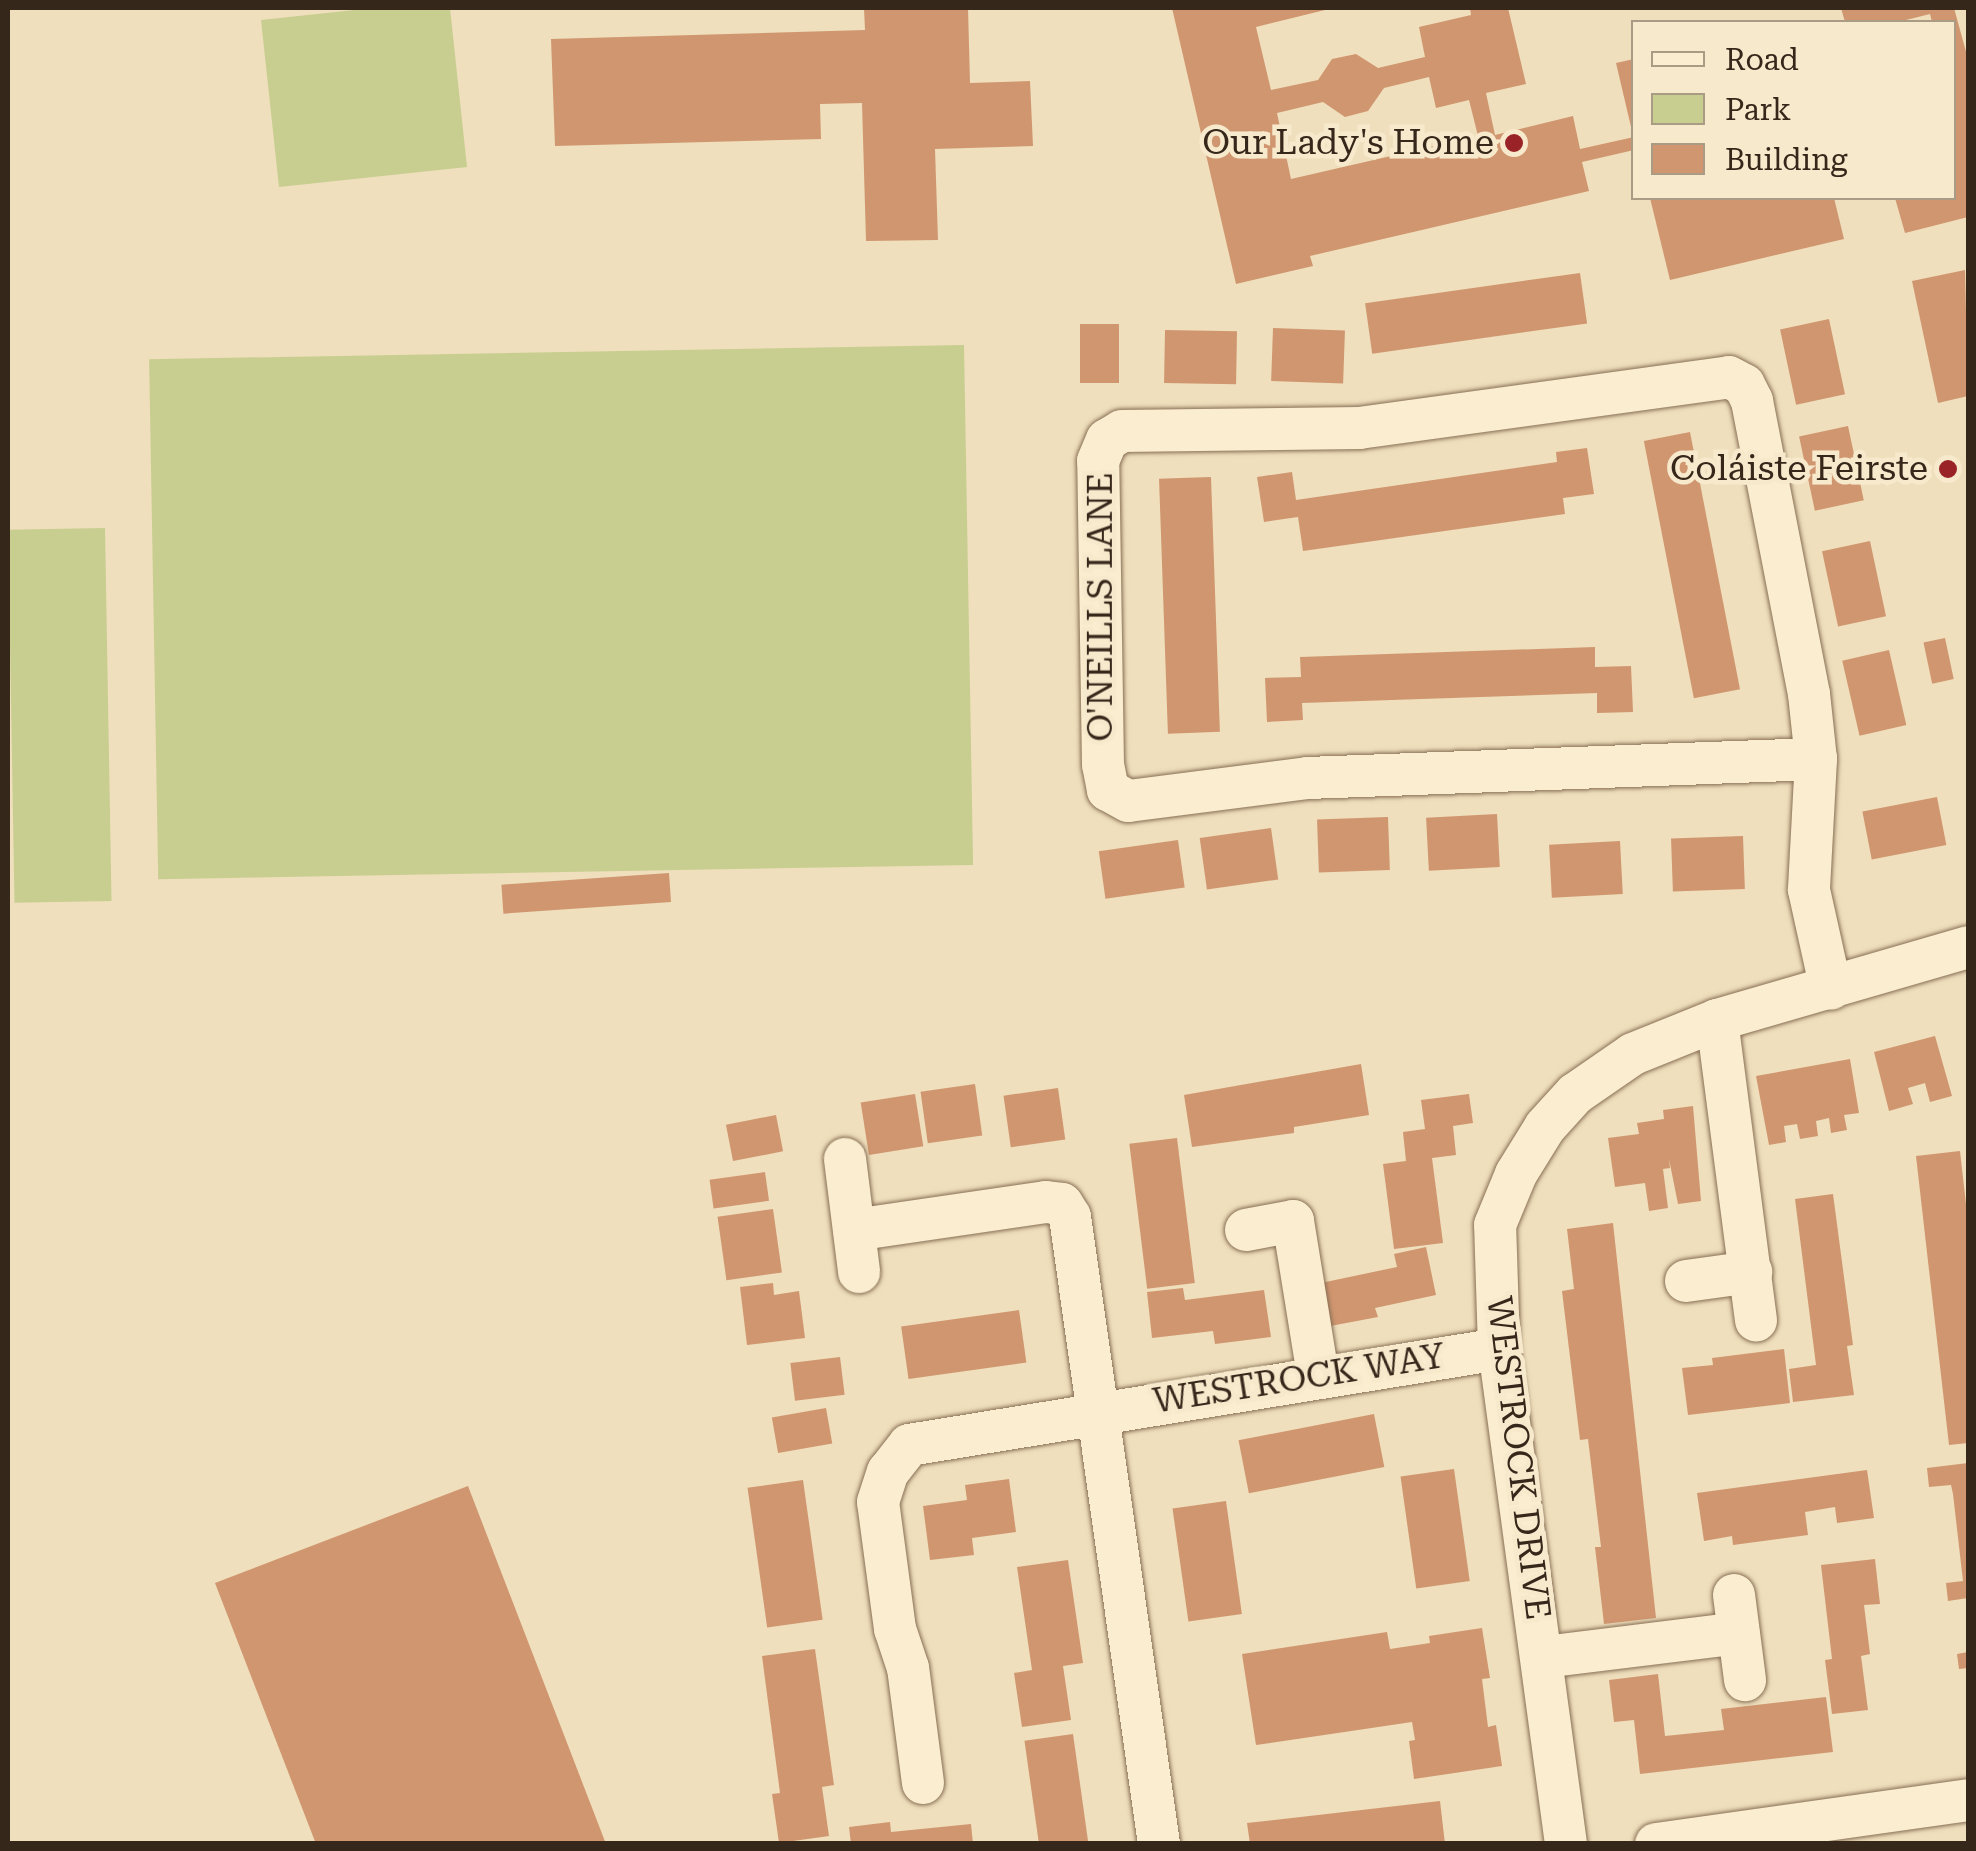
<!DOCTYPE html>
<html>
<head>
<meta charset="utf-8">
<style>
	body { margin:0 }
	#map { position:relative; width:1976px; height:1851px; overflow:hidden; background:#efdfbc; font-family:"Roboto Serif",serif }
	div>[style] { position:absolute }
	.green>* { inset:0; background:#c8ce90; transform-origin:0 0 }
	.building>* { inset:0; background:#d09670; transform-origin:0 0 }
	.roads { filter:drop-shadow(0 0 2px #886f55) drop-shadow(0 0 2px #886f55) }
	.minor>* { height:42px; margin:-21px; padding:0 21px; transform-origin:21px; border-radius:21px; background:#faedd0 }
	.dots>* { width:28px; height:28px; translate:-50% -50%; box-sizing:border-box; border:5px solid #f7e9cc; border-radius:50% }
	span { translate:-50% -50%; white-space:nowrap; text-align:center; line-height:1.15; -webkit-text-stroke:9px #f7e9cc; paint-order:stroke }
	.poi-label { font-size:35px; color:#36271b }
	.right { translate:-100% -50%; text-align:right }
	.street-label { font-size:35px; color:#36271b }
	.frame { position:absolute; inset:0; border:10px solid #36271b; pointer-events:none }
	.legend { position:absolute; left:1631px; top:20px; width:325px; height:180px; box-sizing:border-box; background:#f7e9cc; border:2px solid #aa9b85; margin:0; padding:12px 18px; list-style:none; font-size:30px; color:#36271b }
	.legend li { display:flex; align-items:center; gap:20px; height:50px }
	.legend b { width:50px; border:2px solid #aa9b85 }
</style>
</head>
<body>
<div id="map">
	<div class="green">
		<div style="clip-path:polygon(373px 8px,450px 8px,467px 167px,279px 187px,261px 20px)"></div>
		<div style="left:964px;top:345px;width:520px;height:815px;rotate:89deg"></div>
		<div style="left:105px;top:528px;width:373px;height:97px;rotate:89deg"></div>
	</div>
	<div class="building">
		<div style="clip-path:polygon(864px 8px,968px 8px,970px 83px,1030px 81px,1033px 146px,935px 149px,938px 240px,866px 241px,862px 103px,820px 104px,821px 139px,555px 146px,551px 39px,865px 30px)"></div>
		<div style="clip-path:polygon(evenodd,1172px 8px,1333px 8px,1256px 27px,1271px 90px,1318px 80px,1332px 59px,1356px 54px,1378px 68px,1425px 57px,1419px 27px,1471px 15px,1470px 8px,1508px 8px,1526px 84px,1486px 93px,1495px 135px,1573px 116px,1580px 149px,1634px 137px,1634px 150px,1582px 162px,1589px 191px,1310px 256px,1313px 266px,1236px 284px,1172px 8px,1429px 77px,1436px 108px,1469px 100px,1478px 136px,1291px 179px,1277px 113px,1323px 102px,1345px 117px,1368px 111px,1384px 88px,1429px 77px)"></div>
		<div style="clip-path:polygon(1841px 8px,1954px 8px,1968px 59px,1968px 217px,1905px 233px,1895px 198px,1954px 198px,1954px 22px,1932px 22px,1930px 14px,1898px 22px,1845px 22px)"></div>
		<div style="clip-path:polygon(1634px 59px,1634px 131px,1632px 131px,1616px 63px)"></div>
		<div style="clip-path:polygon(1650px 198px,1834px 198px,1844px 239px,1670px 280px)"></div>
		<div style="clip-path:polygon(1965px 270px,1968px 396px,1938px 403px,1912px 281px)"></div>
		<div style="left:1580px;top:273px;width:51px;height:217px;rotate:82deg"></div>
		<div style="left:1829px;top:319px;width:77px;height:50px;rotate:78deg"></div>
		<div style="left:1080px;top:324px;width:39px;height:59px"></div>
		<div style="left:1273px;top:328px;width:72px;height:53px;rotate:2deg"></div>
		<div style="left:1165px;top:330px;width:72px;height:53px;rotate:1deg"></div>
		<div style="left:1848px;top:426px;width:76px;height:50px;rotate:78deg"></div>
		<div style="left:1690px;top:432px;width:262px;height:47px;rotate:79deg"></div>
		<div style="clip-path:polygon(1587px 448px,1594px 494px,1563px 498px,1565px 514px,1303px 551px,1298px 517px,1264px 522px,1257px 477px,1292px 472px,1296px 500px,1557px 462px,1556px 452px)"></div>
		<div style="left:1211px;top:477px;width:255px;height:52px;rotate:88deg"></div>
		<div style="left:1870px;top:541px;width:77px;height:49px;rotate:78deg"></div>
		<div style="left:1945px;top:638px;width:42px;height:22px;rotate:78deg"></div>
		<div style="clip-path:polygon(1595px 647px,1595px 667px,1631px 666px,1633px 712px,1597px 713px,1597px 693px,1302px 703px,1303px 720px,1267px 722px,1265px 678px,1301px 677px,1300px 657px)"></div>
		<div style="left:1889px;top:650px;width:77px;height:48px;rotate:77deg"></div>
		<div style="left:1937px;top:797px;width:49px;height:76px;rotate:79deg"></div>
		<div style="left:1497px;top:814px;width:53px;height:71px;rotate:87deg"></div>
		<div style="left:1388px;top:817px;width:53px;height:71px;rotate:88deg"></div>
		<div style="left:1271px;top:828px;width:52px;height:72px;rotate:82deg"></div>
		<div style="left:1743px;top:836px;width:53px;height:72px;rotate:88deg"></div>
		<div style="left:1178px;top:840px;width:48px;height:80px;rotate:82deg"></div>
		<div style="left:1620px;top:841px;width:53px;height:71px;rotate:87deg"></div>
		<div style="left:669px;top:873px;width:29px;height:168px;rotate:86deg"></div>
		<div style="clip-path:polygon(1935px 1036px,1952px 1096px,1930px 1102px,1925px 1083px,1908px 1088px,1913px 1104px,1889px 1111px,1874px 1052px)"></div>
		<div style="clip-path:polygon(1850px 1059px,1859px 1113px,1844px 1115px,1847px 1130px,1831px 1133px,1829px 1118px,1816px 1121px,1818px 1136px,1800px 1139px,1797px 1124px,1784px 1126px,1786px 1142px,1769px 1145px,1756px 1076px)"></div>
		<div style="clip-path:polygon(1361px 1064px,1369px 1115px,1294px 1127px,1294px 1133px,1192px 1147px,1184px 1095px)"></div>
		<div style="left:975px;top:1084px;width:52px;height:55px;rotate:82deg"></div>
		<div style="left:1058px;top:1088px;width:52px;height:55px;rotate:82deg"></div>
		<div style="left:915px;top:1094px;width:53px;height:55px;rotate:81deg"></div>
		<div style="clip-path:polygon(1469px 1094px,1473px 1123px,1453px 1126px,1456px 1155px,1432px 1158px,1443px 1243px,1394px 1249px,1383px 1164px,1406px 1161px,1403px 1132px,1425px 1129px,1421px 1100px)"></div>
		<div style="clip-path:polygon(1693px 1106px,1701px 1201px,1678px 1204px,1669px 1159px,1670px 1168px,1663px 1169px,1668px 1208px,1649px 1211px,1645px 1183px,1615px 1187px,1608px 1138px,1639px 1134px,1637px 1123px,1664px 1119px,1663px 1110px)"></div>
		<div style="left:776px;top:1115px;width:37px;height:51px;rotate:79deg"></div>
		<div style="left:1177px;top:1138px;width:146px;height:48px;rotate:83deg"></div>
		<div style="clip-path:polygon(1960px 1151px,1968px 1222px,1968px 1443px,1949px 1445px,1916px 1156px)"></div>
		<div style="left:765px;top:1172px;width:29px;height:56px;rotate:82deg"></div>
		<div style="clip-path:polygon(1833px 1194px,1853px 1345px,1847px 1346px,1854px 1395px,1793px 1402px,1789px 1369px,1816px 1365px,1795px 1199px)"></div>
		<div style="left:773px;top:1209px;width:64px;height:56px;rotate:82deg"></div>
		<div style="clip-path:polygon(1613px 1223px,1656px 1618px,1604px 1624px,1595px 1547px,1601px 1547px,1588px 1439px,1580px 1440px,1562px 1291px,1574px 1289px,1567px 1229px)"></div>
		<div style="clip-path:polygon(1426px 1247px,1436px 1295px,1375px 1308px,1378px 1317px,1325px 1327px,1316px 1284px,1397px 1267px,1394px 1254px)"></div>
		<div style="clip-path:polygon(773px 1283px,774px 1295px,799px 1291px,805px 1338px,747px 1345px,740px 1287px)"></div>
		<div style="clip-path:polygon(1183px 1288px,1185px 1300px,1264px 1290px,1271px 1337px,1215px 1344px,1213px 1331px,1152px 1338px,1147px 1292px)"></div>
		<div style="left:1019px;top:1310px;width:53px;height:119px;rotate:82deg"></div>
		<div style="clip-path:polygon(1784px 1349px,1790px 1403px,1688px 1415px,1682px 1368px,1713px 1365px,1712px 1358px)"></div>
		<div style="left:840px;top:1357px;width:38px;height:50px;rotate:83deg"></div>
		<div style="left:826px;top:1408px;width:36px;height:55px;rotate:80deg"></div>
		<div style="left:1374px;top:1414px;width:54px;height:138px;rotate:79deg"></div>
		<div style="clip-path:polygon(1968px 1463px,1968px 1598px,1948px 1601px,1946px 1583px,1963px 1581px,1953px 1494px,1951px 1485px,1929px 1487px,1927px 1468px)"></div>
		<div style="left:1454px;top:1469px;width:113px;height:54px;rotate:82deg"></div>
		<div style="clip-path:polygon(1867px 1470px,1874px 1518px,1837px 1523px,1835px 1507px,1805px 1512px,1808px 1535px,1733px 1545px,1732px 1536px,1704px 1541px,1697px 1493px)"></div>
		<div style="clip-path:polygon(1009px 1479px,1016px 1532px,972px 1538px,974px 1555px,930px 1560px,923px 1506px,967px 1500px,965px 1485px)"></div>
		<div style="left:803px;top:1480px;width:141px;height:56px;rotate:82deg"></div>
		<div style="clip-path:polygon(468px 1486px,606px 1844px,316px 1844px,215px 1583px)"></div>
		<div style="left:1226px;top:1501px;width:114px;height:54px;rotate:82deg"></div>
		<div style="clip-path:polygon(1875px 1559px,1880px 1604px,1864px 1605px,1870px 1654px,1861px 1656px,1868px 1710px,1832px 1714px,1825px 1660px,1832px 1659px,1821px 1565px)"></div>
		<div style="clip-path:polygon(1068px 1560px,1083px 1663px,1063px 1666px,1071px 1720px,1022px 1727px,1014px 1673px,1032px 1670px,1017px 1567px)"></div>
		<div style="clip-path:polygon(1482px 1628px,1490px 1678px,1482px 1679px,1488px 1727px,1496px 1725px,1502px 1766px,1414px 1779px,1409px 1741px,1415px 1740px,1412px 1722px,1256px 1745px,1242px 1654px,1387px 1632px,1390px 1649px,1430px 1643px,1429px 1636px)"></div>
		<div style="clip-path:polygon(815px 1649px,834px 1785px,822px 1787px,829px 1836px,779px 1843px,772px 1794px,780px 1793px,762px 1656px)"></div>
		<div style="clip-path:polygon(1968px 1652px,1968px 1668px,1959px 1669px,1957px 1654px)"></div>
		<div style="clip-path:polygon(1658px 1674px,1665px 1736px,1724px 1730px,1721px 1709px,1826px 1697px,1833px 1752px,1640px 1774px,1634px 1720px,1614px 1722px,1609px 1680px)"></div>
		<div style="left:1073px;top:1734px;width:111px;height:49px;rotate:82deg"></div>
		<div style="clip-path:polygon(1440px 1801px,1445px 1844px,1250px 1844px,1247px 1823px)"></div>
		<div style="clip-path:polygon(890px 1822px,891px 1832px,971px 1824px,973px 1844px,851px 1844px,849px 1827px)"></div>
	</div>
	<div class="roads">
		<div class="minor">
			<div style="left:1816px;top:759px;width:508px;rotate:177.86deg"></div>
			<div style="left:1308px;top:778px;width:181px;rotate:172.7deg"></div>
			<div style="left:1128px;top:801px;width:23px;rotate:-151deg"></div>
			<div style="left:1108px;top:790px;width:25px;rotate:-101deg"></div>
			<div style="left:1103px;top:765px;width:304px;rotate:-90.9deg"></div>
			<div style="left:1098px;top:461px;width:23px;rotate:-67deg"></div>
			<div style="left:1107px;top:440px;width:17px;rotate:-31deg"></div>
			<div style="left:1122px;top:431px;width:237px;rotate:-0.7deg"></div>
			<div style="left:1359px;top:428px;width:373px;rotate:-7.8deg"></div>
			<div style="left:1729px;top:377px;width:17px;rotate:28deg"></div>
			<div style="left:1744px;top:385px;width:18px;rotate:63deg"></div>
			<div style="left:1752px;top:401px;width:298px;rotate:79deg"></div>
			<div style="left:1809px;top:694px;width:65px;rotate:83.9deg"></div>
			<div style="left:1816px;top:759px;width:131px;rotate:93.1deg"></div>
			<div style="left:1809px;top:890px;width:101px;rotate:77.5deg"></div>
			<div style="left:1717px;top:1020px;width:303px;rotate:82.6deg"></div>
			<div style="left:845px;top:1159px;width:114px;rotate:82.9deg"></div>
			<div style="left:854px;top:1230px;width:194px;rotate:-8.3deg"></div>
			<div style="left:1046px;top:1202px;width:16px;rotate:7deg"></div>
			<div style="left:1062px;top:1204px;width:15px;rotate:58deg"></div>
			<div style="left:1070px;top:1217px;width:633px;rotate:81.92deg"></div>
			<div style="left:1246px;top:1230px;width:48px;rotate:-10.8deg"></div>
			<div style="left:1293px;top:1221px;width:157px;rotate:80.8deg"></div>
			<div style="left:1686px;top:1281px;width:66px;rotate:-7.9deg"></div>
			<div style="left:1734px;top:1595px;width:86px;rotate:82.6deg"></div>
			<div style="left:1544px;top:1657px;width:196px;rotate:-7deg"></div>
			<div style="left:923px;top:1783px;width:116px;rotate:-97.4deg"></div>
			<div style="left:908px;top:1668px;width:41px;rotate:-108.4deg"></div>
			<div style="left:895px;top:1629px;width:128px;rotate:-97.6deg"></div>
			<div style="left:878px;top:1502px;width:32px;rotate:-72deg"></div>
			<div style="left:888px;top:1472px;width:34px;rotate:-52deg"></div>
			<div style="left:909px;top:1445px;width:598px;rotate:-9.24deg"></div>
			<div style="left:1566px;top:1844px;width:500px;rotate:-97.7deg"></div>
			<div style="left:1499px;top:1349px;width:124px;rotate:-91.8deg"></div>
			<div style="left:1495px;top:1225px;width:55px;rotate:-67.6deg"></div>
			<div style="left:1516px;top:1174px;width:55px;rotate:-58.3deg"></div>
			<div style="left:1545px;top:1127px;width:45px;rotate:-47.7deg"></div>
			<div style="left:1575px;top:1094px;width:70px;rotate:-34.6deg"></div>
			<div style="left:1633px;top:1054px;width:91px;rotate:-22deg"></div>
			<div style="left:1717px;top:1020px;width:261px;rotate:-16.2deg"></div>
			<div style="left:1656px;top:1844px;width:315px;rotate:-8deg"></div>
		</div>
	</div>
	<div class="dots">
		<div style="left:1514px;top:143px;background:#992326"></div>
		<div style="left:1948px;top:469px;background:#992326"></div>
	</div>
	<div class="poi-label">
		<span class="right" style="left:1494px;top:143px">Our Lady's Home</span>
		<span class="right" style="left:1928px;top:469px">Coláiste Feirste</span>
	</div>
	<div class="street-label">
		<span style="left:1101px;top:607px;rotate:-90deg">O'NEILLS LANE</span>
		<span style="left:1299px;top:1379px;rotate:-9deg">WESTROCK WAY</span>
		<span style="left:1518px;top:1458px;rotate:83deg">WESTROCK DRIVE</span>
	</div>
	<div class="frame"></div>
	<ul class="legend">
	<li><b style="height:12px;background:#faedd0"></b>Road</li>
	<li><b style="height:28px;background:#c8ce90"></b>Park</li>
	<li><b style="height:28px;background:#d09670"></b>Building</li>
	</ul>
</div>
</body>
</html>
